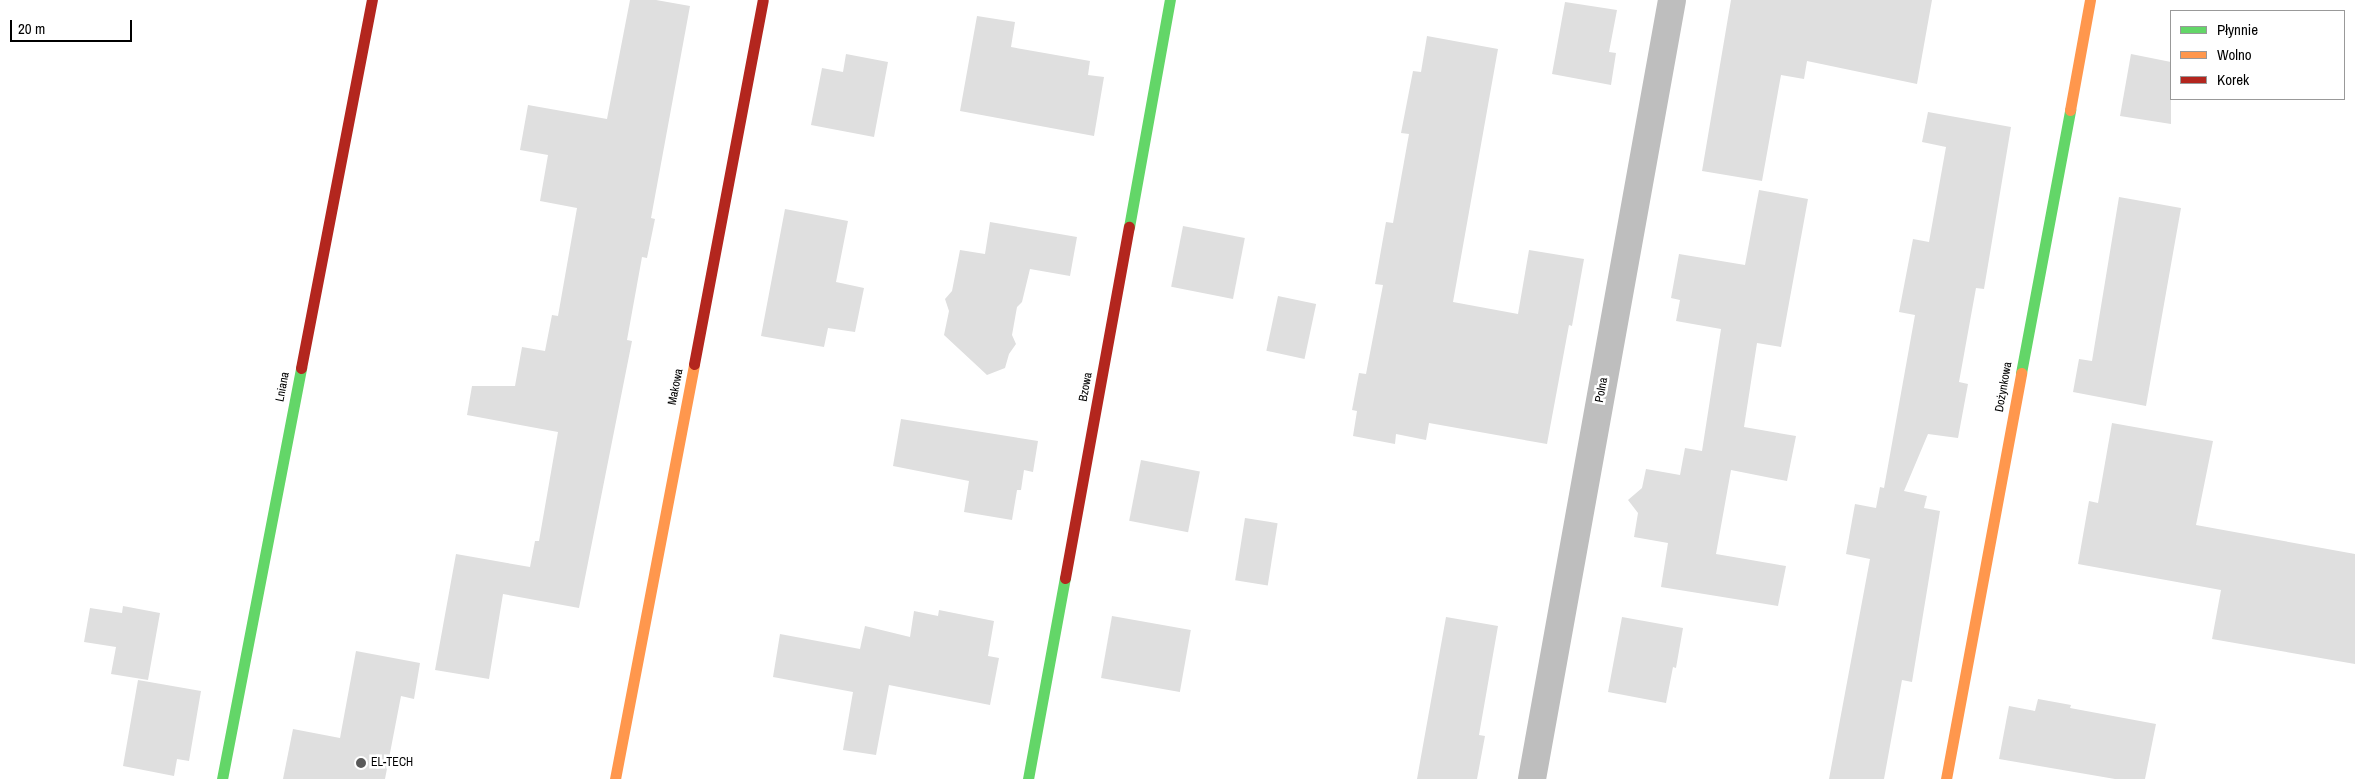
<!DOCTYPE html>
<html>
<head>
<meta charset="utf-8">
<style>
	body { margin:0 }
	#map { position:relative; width:2355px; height:779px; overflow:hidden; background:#fff; font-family:"Archivo Narrow",sans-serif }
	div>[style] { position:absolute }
	.building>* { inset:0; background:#dfdfdf; transform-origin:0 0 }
	.street>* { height:28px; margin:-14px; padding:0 14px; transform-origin:14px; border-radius:14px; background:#bebebe }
	.fast>* { height:11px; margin:-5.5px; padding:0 5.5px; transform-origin:5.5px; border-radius:5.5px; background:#63d668 }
	.slow>* { height:11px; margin:-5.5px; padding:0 5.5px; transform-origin:5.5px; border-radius:5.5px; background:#ff974d }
	.jam>* { height:11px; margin:-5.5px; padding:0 5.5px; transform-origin:5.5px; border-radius:5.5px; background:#b3261e }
	.dots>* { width:14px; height:14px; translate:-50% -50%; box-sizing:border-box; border:2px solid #fff; border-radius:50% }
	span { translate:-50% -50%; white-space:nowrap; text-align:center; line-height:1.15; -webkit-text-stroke:5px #fff; paint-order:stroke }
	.street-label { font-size:12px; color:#000 }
	.poi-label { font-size:12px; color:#000 }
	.left { translate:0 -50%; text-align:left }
	.legend { position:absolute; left:2170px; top:10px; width:175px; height:90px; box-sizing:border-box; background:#fff; border:1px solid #999; margin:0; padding:6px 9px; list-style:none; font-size:15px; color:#000 }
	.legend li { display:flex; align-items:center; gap:10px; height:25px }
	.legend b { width:25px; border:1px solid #999 }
	.scale { position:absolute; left:10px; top:20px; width:122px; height:22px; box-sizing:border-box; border:2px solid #000; border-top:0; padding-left:6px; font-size:15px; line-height:18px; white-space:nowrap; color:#000; -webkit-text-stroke:4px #fff; paint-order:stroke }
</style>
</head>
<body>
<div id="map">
	<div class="building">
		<div style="clip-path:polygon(630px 0,656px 0,690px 6px,651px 218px,655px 219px,647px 258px,642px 257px,627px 340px,632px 341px,579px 608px,503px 594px,489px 679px,435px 670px,456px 554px,530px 567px,535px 541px,539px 541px,558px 432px,467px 415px,472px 386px,515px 386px,522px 347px,545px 351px,552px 315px,558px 316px,577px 208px,540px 201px,548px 155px,520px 150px,528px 105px,607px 119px)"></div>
		<div style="clip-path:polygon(1731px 0,1932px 0,1917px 84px,1807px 61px,1804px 79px,1781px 75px,1762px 181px,1702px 171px)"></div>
		<div style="clip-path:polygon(1565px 2px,1617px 10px,1609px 52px,1616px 53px,1611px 85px,1552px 74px)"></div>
		<div style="clip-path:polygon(977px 16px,1015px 22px,1011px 47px,1090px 61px,1088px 75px,1104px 77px,1094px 136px,960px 111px)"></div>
		<div style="clip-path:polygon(1427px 36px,1498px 49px,1453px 302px,1518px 314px,1529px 250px,1584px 259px,1572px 326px,1569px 325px,1547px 444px,1429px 423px,1426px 440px,1396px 434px,1395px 444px,1353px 436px,1357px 411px,1352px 410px,1359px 373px,1366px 374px,1383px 285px,1375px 284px,1386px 222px,1393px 223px,1409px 134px,1401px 133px,1413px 71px,1421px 72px)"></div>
		<div style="clip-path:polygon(846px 54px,888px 62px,874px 137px,811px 125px,822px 68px,843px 72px)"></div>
		<div style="clip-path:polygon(2131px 54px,2171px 62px,2171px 124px,2120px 116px)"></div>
		<div style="clip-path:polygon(1928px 112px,2011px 127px,1984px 289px,1976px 288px,1959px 382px,1968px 384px,1958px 438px,1928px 434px,1904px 491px,1927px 496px,1924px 508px,1940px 511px,1912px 682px,1902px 680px,1884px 779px,1829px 779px,1870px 559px,1846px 554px,1855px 504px,1876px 508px,1880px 487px,1884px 488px,1915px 315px,1899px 312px,1913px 239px,1929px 242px,1946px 147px,1922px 142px)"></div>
		<div style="clip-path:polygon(1759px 190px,1808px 199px,1781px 347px,1757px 343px,1744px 427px,1796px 436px,1787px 481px,1731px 470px,1716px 554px,1786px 566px,1778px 606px,1661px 587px,1668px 543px,1634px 537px,1638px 513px,1628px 500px,1642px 488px,1646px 469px,1680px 475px,1685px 448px,1702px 451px,1721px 329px,1676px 321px,1680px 300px,1671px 298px,1679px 254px,1745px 265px)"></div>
		<div style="clip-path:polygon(2119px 197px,2181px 208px,2146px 406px,2073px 392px,2079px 359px,2092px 361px)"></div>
		<div style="clip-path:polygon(785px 209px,848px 221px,836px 282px,864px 288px,855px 332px,828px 328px,824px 347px,761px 336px)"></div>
		<div style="clip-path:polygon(990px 222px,1077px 237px,1070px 276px,1030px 269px,1022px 302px,1017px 307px,1012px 335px,1016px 344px,1009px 354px,1005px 368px,987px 375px,944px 335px,949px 311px,945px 299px,952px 291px,960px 250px,985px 254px)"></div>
		<div style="left:1183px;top:226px;width:63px;height:62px;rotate:11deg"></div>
		<div style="left:1278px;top:296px;width:39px;height:56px;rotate:12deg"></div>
		<div style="clip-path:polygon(901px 419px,1038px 441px,1033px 472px,1024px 470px,1021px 490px,1017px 490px,1012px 520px,964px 512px,969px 481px,893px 466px)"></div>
		<div style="clip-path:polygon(2112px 423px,2213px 441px,2196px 525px,2355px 554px,2355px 664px,2212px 639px,2221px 590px,2078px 564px,2089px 501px,2098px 503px)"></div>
		<div style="left:1141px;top:460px;width:60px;height:62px;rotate:11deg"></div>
		<div style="left:1245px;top:518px;width:33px;height:63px;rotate:9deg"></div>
		<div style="clip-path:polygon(123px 606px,160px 613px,148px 680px,111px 674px,116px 647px,84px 642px,90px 608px,122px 613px)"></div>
		<div style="clip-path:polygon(939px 610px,994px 621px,988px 656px,999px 658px,990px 705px,889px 685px,876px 755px,843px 750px,853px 692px,773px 677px,780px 634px,860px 649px,865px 626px,910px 637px,914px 611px,938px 616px)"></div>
		<div style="left:1112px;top:616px;width:80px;height:63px;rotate:10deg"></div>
		<div style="clip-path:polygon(1446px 617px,1498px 626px,1479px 735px,1485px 736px,1477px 779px,1417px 779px)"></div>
		<div style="clip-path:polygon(1622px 617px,1683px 628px,1676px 668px,1673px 667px,1666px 703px,1608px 692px)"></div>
		<div style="clip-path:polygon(356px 651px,420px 663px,414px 699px,401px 696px,385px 779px,283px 779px,293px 729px,340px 738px)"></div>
		<div style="clip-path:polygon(138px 680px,201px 691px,189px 761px,177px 759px,174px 776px,123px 766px)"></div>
		<div style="clip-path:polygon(2038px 699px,2071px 705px,2070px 708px,2156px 724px,2145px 779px,2115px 779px,1999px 759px,2009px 706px,2035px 711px)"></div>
	</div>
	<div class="street">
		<div style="left:1532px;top:779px;width:791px;rotate:-79.81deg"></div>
	</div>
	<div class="fast">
		<div style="left:1129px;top:227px;width:231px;rotate:-79.8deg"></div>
		<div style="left:2021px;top:373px;width:268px;rotate:-79.4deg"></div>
		<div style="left:222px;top:779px;width:419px;rotate:-79.1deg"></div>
		<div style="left:1028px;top:779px;width:204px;rotate:-79.6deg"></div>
	</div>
	<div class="slow">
		<div style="left:2070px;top:110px;width:112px;rotate:-79.7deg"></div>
		<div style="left:615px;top:779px;width:422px;rotate:-79.2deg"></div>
		<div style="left:1946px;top:779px;width:413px;rotate:-79.5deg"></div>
	</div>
	<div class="jam">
		<div style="left:694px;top:364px;width:370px;rotate:-79.3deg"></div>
		<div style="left:301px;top:368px;width:375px;rotate:-79.1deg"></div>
		<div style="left:1065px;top:578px;width:357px;rotate:-79.7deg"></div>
	</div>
	<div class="dots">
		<div style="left:361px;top:763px;background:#595959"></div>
	</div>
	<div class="street-label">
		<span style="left:283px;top:387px;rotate:-79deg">Lniana</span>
		<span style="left:676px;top:387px;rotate:-79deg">Makowa</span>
		<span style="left:1086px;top:387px;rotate:-80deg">Bzowa</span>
		<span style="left:2004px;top:387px;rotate:-80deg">Dożynkowa</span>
		<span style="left:1602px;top:390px;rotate:-80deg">Polna</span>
	</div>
	<div class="poi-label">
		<span class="left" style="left:371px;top:763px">EL-TECH</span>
	</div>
	<ul class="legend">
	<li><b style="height:6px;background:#63d668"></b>Płynnie</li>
	<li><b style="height:6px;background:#ff974d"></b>Wolno</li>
	<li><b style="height:6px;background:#b3261e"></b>Korek</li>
	</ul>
	<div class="scale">20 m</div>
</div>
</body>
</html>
